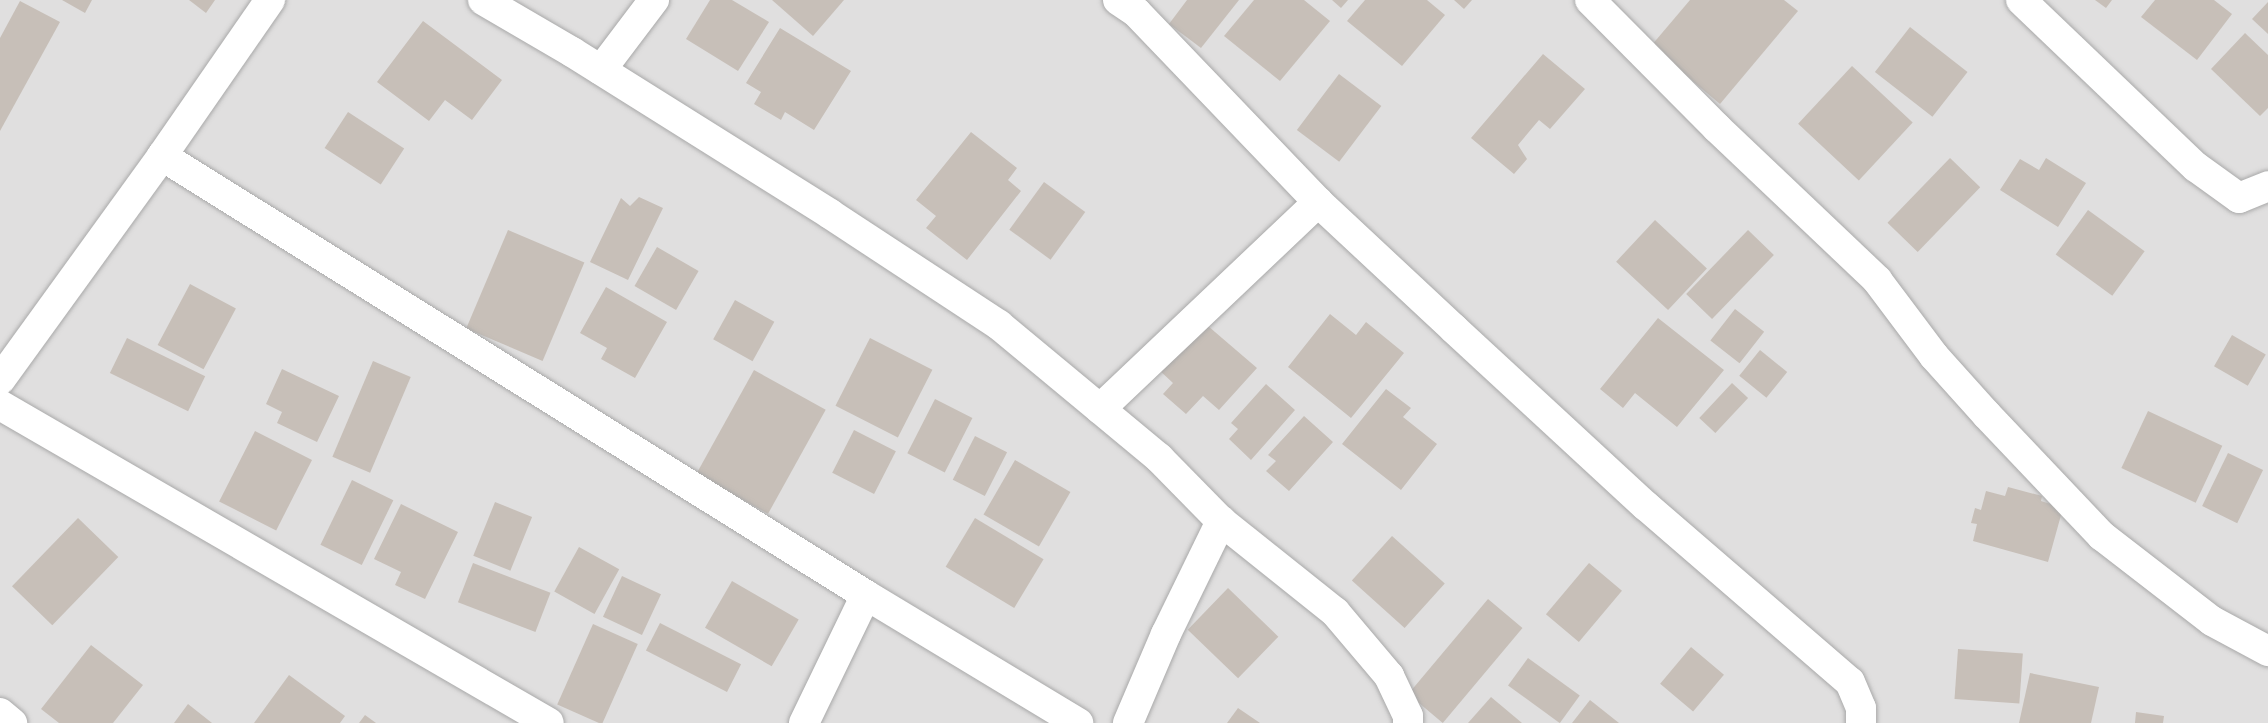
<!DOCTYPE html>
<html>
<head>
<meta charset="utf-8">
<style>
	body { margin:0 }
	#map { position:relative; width:2268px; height:723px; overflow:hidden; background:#f2efe9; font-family:"Asap Condensed",sans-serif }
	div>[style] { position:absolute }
	.residential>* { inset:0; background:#e0dfdf; transform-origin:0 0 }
	.building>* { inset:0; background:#c7bfb8; transform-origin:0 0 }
	.roads { filter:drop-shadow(0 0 2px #a9a9a9) drop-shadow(0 0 2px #a9a9a9) }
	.street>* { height:30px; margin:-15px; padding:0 15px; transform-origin:15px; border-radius:15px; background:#fff }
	span { translate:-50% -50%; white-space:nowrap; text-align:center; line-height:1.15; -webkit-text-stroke:4.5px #fff; paint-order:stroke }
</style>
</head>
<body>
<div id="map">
	<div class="residential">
		<div style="left:0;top:0;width:2268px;height:723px"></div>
	</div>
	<div class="building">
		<div style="clip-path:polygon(62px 0,92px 0,85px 13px)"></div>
		<div style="clip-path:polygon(189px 0,215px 0,206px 13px)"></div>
		<div style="clip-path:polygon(710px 0,732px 0,769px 22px,738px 71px,686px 39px)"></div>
		<div style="clip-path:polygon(772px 0,844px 0,813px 36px)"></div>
		<div style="clip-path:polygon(1187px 0,1239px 0,1201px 48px,1169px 24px)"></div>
		<div style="clip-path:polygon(1254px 0,1304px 0,1330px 21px,1280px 81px,1224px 36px)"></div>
		<div style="clip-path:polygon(1332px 0,1348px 0,1341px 8px)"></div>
		<div style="clip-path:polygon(1365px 0,1427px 0,1445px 15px,1402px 66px,1347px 21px)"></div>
		<div style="clip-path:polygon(1454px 0,1472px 0,1464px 9px)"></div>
		<div style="clip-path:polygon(1690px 0,1784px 0,1798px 11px,1720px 104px,1651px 46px)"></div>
		<div style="clip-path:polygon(2095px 0,2112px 0,2106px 8px)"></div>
		<div style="clip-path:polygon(2155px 0,2214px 0,2232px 14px,2197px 60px,2141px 17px)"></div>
		<div style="clip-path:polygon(20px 1px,60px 22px,0 131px,0 38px)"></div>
		<div style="clip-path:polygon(2268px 2px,2268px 34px,2252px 19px)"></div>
		<div style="clip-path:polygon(423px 21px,502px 80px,472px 120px,445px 100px,429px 121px,377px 82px)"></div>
		<div style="left:1910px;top:27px;width:73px;height:57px;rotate:38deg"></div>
		<div style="clip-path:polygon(780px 28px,851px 71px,814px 130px,785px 112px,781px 120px,754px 104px,761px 92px,746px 83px)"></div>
		<div style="clip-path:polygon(2245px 33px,2268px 55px,2268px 108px,2260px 116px,2211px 69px)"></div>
		<div style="clip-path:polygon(1543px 54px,1585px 89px,1550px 129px,1539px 120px,1518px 145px,1527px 159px,1514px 174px,1471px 138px)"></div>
		<div style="left:1852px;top:66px;width:83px;height:79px;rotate:43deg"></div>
		<div style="left:1339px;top:74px;width:53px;height:70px;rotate:37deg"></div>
		<div style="left:348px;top:112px;width:67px;height:43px;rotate:33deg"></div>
		<div style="clip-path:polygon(971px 132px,1017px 168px,1008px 180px,1021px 191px,967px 260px,926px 228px,936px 216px,916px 200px)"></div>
		<div style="left:1950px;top:158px;width:42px;height:90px;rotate:44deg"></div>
		<div style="clip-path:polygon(2046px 158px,2086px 183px,2058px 227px,2000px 190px,2020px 159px,2039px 170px)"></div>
		<div style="left:1044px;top:182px;width:51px;height:59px;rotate:36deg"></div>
		<div style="clip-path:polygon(639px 197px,663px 208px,628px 280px,590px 262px,621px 198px,630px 206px)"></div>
		<div style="left:2088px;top:210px;width:70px;height:55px;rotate:36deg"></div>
		<div style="left:1655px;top:220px;width:71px;height:57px;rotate:43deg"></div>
		<div style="left:508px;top:230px;width:83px;height:107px;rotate:23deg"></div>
		<div style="left:1748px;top:230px;width:36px;height:89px;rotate:44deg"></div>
		<div style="left:657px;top:247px;width:48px;height:45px;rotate:30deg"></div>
		<div style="left:190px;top:284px;width:52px;height:69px;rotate:28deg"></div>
		<div style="clip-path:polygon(606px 287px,667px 322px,635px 378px,601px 359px,607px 348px,580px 333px)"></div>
		<div style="left:735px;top:300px;width:45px;height:45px;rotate:29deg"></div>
		<div style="left:1735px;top:309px;width:37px;height:40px;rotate:38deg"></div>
		<div style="clip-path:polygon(1330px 314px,1356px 335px,1366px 322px,1404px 353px,1351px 418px,1288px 367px)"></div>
		<div style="clip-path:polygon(1658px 318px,1724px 370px,1677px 427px,1635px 393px,1623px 408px,1600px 389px)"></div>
		<div style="clip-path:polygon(1201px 320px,1257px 368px,1219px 410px,1203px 396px,1186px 414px,1163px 394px,1173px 383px,1158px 369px)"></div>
		<div style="left:2232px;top:335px;width:39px;height:36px;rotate:30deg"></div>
		<div style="left:127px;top:338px;width:87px;height:39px;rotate:26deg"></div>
		<div style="left:870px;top:338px;width:70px;height:76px;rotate:27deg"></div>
		<div style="left:1760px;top:350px;width:35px;height:33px;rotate:39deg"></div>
		<div style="left:373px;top:361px;width:41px;height:104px;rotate:23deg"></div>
		<div style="clip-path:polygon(282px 369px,339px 396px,317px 442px,277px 423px,282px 412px,266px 404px)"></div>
		<div style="left:754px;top:370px;width:82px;height:119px;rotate:29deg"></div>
		<div style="left:1732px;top:383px;width:22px;height:48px;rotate:43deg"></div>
		<div style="clip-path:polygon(1266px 384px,1295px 410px,1251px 460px,1229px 439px,1238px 429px,1231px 423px)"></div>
		<div style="clip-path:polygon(1386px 389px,1411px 408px,1403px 417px,1437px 444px,1401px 490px,1342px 444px)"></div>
		<div style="left:935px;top:399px;width:42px;height:61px;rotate:27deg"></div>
		<div style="left:2148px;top:411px;width:82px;height:63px;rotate:25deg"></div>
		<div style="clip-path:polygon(1304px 416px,1333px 442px,1289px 491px,1266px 471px,1276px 461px,1268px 455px)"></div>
		<div style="left:854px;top:430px;width:47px;height:48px;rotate:27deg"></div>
		<div style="left:255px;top:431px;width:64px;height:79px;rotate:27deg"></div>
		<div style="left:975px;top:436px;width:36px;height:49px;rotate:27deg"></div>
		<div style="left:2228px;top:453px;width:39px;height:59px;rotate:26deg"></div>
		<div style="left:1015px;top:460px;width:64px;height:63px;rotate:30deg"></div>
		<div style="left:352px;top:480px;width:46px;height:72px;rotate:26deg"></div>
		<div style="clip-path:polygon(2008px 487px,2042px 496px,2041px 501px,2063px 508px,2048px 562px,1973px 541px,1977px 524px,1971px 523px,1975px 508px,1981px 510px,1986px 491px,2005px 496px)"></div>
		<div style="left:495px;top:502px;width:40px;height:58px;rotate:22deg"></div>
		<div style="clip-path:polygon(401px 504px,458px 532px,425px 599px,395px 585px,401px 572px,374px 559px)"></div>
		<div style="left:78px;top:518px;width:56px;height:95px;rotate:44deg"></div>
		<div style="left:975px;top:518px;width:80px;height:57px;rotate:31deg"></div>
		<div style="left:1392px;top:536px;width:71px;height:60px;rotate:42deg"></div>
		<div style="left:579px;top:547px;width:46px;height:51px;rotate:29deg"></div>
		<div style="left:473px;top:563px;width:83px;height:42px;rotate:21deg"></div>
		<div style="left:1589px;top:563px;width:43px;height:67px;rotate:40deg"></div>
		<div style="left:622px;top:576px;width:43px;height:45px;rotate:25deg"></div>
		<div style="left:732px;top:581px;width:77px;height:54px;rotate:30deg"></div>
		<div style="left:1228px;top:588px;width:70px;height:58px;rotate:44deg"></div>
		<div style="left:1488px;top:599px;width:45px;height:124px;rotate:40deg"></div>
		<div style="left:660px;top:623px;width:91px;height:31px;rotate:27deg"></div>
		<div style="left:593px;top:624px;width:49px;height:88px;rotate:24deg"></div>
		<div style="clip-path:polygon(91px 645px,143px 685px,113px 723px,59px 723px,41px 709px)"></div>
		<div style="left:1691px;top:647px;width:43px;height:48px;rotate:40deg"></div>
		<div style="left:1958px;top:649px;width:65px;height:50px;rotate:4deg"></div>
		<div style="left:1528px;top:658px;width:64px;height:34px;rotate:36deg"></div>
		<div style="clip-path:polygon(2030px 673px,2099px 687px,2091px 723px,2019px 723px)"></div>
		<div style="clip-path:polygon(289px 675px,345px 716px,340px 723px,254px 723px)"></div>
		<div style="clip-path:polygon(1491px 697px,1522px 723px,1468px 723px)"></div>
		<div style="clip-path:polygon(1590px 700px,1619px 723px,1572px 723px)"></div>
		<div style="clip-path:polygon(188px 704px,212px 723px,174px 723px)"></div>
		<div style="clip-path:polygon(1238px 708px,1260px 723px,1227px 723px)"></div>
		<div style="clip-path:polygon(2136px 712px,2164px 716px,2163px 723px,2135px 723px)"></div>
		<div style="clip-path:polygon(365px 715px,376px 723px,359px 723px)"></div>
	</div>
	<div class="roads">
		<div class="street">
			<div style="left:483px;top:0;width:103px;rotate:30.3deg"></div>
			<div style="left:572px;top:52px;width:305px;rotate:32.1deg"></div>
			<div style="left:830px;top:214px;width:202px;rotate:33.3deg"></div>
			<div style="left:999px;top:325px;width:208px;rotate:39.7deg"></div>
			<div style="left:1159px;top:458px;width:88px;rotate:45.5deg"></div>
			<div style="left:1221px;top:521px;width:146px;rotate:38.6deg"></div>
			<div style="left:1335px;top:612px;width:84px;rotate:49.8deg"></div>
			<div style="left:1389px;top:676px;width:44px;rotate:64.6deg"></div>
			<div style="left:1408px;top:716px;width:7px;rotate:90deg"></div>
			<div style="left:1118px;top:0;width:22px;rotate:34deg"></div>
			<div style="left:1136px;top:12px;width:263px;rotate:46.2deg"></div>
			<div style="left:1318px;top:202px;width:186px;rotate:43deg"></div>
			<div style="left:1454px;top:329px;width:261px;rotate:42.7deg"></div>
			<div style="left:1646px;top:506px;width:269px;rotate:40.8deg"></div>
			<div style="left:1850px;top:682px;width:28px;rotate:67deg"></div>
			<div style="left:1861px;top:708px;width:15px;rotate:90deg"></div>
			<div style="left:1590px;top:0;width:180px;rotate:45.2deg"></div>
			<div style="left:1717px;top:128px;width:221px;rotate:43.5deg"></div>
			<div style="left:1877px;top:280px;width:95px;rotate:53.1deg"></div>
			<div style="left:1934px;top:356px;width:79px;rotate:48.1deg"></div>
			<div style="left:1987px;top:415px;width:167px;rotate:46.5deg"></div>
			<div style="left:2102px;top:536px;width:139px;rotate:37.7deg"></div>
			<div style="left:2212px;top:621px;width:64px;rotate:28.2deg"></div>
			<div style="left:2021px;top:0;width:242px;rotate:43.7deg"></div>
			<div style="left:2196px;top:167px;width:53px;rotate:35.8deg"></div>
			<div style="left:2239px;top:198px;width:31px;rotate:-22deg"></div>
			<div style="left:601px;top:70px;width:88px;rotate:-52.9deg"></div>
			<div style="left:162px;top:156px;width:830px;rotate:31.95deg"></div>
			<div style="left:866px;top:595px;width:248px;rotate:31.1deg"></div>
			<div style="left:0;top:380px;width:276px;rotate:-54.1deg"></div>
			<div style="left:162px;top:156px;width:190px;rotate:-55.3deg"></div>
			<div style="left:0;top:405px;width:634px;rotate:30.08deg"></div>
			<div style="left:1100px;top:409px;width:301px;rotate:-43.5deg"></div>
			<div style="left:0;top:713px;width:16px;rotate:40deg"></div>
			<div style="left:804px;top:723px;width:142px;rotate:-64.2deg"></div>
			<div style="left:1128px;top:723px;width:97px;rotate:-66.9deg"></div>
			<div style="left:1166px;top:634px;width:126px;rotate:-64deg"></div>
		</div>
	</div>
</div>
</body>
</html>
